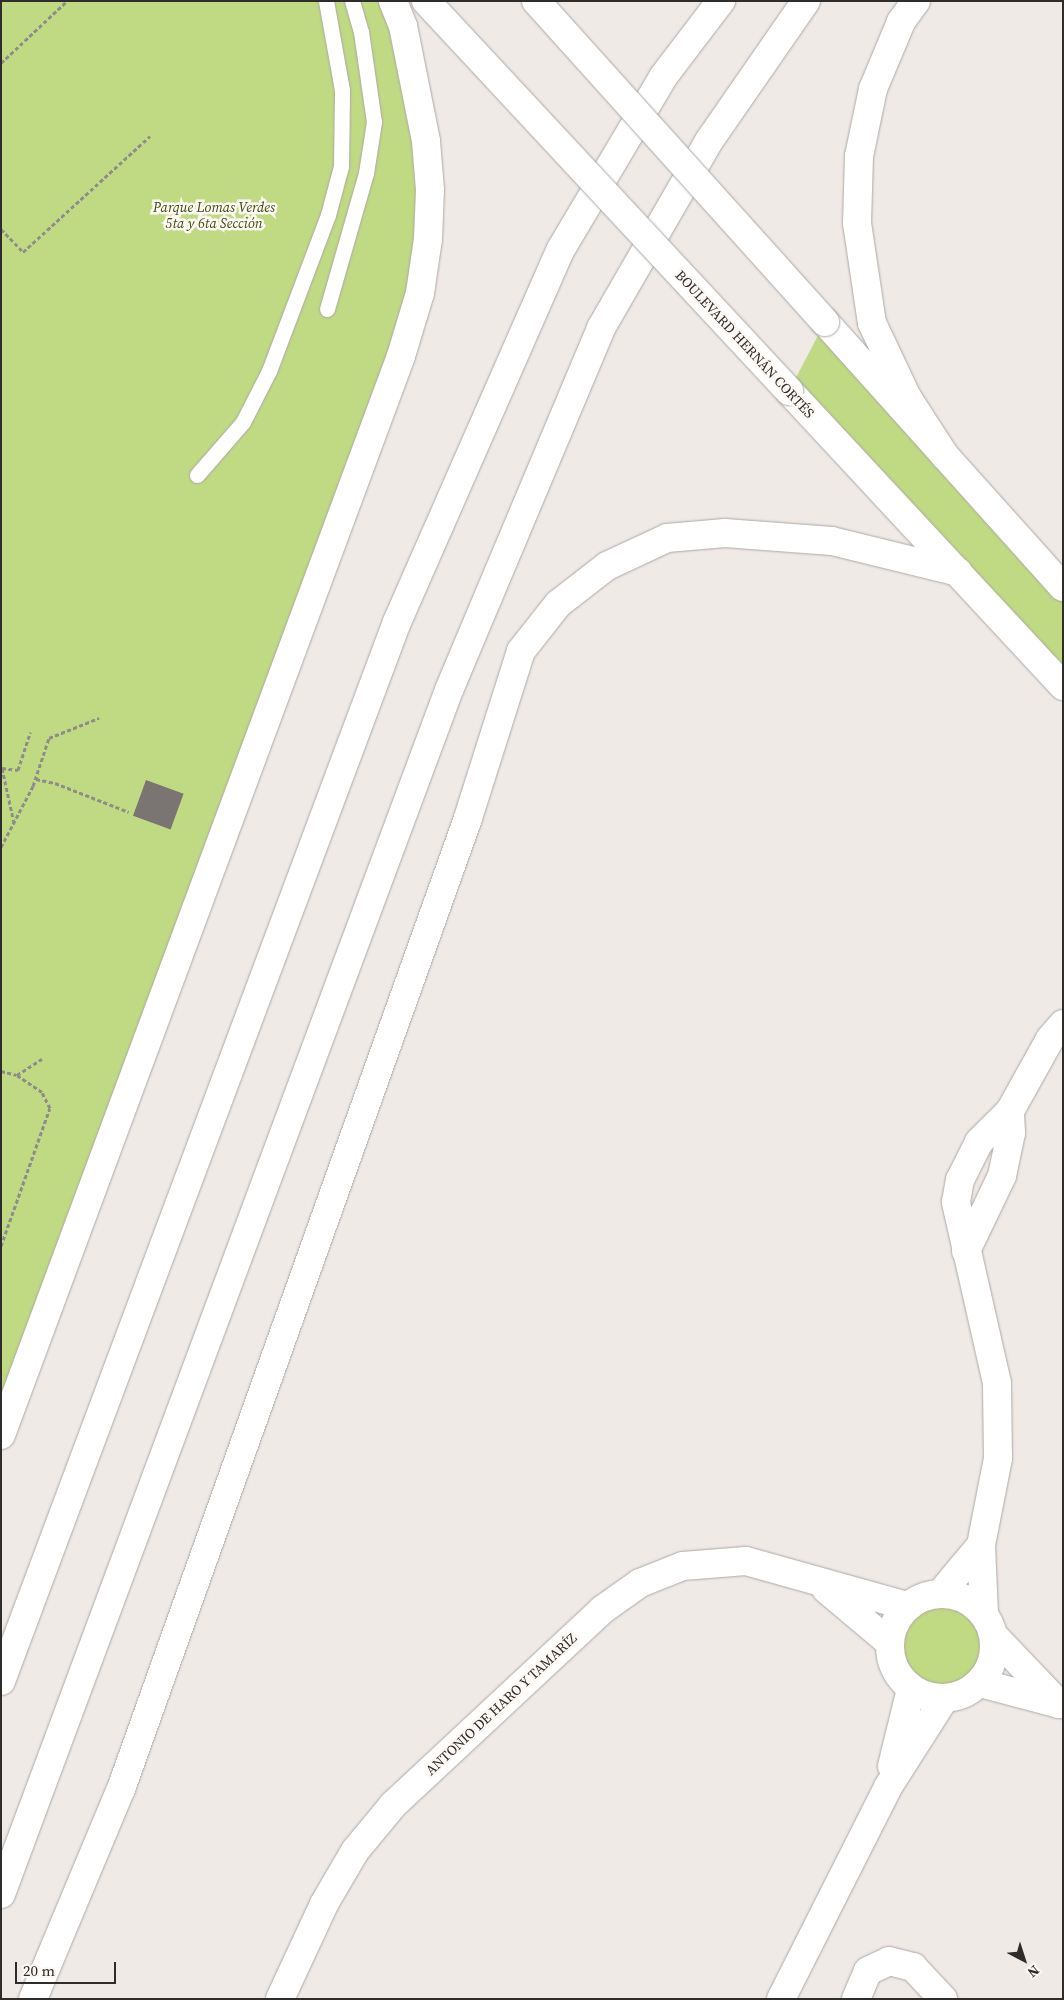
<!DOCTYPE html>
<html>
<head>
<meta charset="utf-8">
<style>
	body { margin:0 }
	#map { position:relative; width:1064px; height:2000px; overflow:hidden; background:#f0eae7; font-family:"Source Serif 4",serif }
	div>[style] { position:absolute }
	.green>* { inset:0; background:#c0da83 }
	.round { border-radius:50% }
	.building>* { inset:0; background:#7a7572; transform-origin:0 0 }
	.path>* { height:3px; margin-top:-1.5px; transform-origin:0; background:repeating-linear-gradient(90deg,#908c8a 0 4px,transparent 0 6.5px) }
	.roads { filter:drop-shadow(0 0 1px #ada8a5) drop-shadow(0 0 1px #ada8a5) }
	.lane>* { height:15px; margin:-7.5px; padding:0 7.5px; transform-origin:7.5px; border-radius:7.5px; background:#fff }
	.street>* { height:28px; margin:-14px; padding:0 14px; transform-origin:14px; border-radius:14px; background:#fff }
	.secondary>* { height:28px; margin:-14px; padding:0 14px; transform-origin:14px; border-radius:14px; background:#fff }
	.secondary>.ring { margin:-14px; padding:0; box-sizing:content-box; background:none; border:28px solid #fff; border-radius:50% }
	.highway>* { height:28px; margin:-14px; padding:0 14px; transform-origin:14px; border-radius:14px; background:#fff }
	.bridges { filter:drop-shadow(0 0 1px #ada8a5) drop-shadow(0 0 1px #ada8a5) }
	.secondary-bridge>* { height:28px; margin:-14px; padding:0 14px; transform-origin:14px; border-radius:14px; background:#fff }
	span { translate:-50% -50%; white-space:nowrap; text-align:center; line-height:1.15; -webkit-text-stroke:5px #fdf8f4; paint-order:stroke }
	.park-label { font-size:14px; color:#3d4c0c; font-style:italic }
	.street-label { font-size:14px; color:#2f2d2c }
	.frame { position:absolute; inset:0; border:2px solid #2f2d2c; pointer-events:none }
	.north { position:absolute; left:999px; top:1935px; width:50px; height:50px; -webkit-text-stroke:4px #fdf8f4; paint-order:stroke; rotate:140deg; font-size:14px; font-weight:700; line-height:20px; text-align:center; color:#2f2d2c }
	.north::after { content:''; display:block; margin:auto; width:18px; height:22px; background:#2f2d2c; clip-path:polygon(50% 0,100% 100%,50% 72%,0 100%) }
	.scale { position:absolute; left:15px; top:1962px; width:101px; height:22px; box-sizing:border-box; border:2px solid #2f2d2c; border-top:0; padding-left:6px; font-size:15px; line-height:18px; white-space:nowrap; color:#2f2d2c; -webkit-text-stroke:4px #fdf8f4; paint-order:stroke }
</style>
</head>
<body>
<div id="map">
	<div class="green">
		<div style="clip-path:polygon(1px 1px,391px 1px,415px 90px,419px 292px,1px 1435px)"></div>
		<div style="clip-path:polygon(825px 322px,1063px 587px,1063px 685px,789px 391px)"></div>
		<div class="round" style="left:890px;top:1594px;width:104px;height:104px"></div>
	</div>
	<div class="building">
		<div style="left:146px;top:780px;width:40px;height:38px;rotate:20deg"></div>
	</div>
	<div class="path">
		<div style="left:1px;top:63px;width:91px;rotate:-43.2deg"></div>
		<div style="left:1px;top:229px;width:32px;rotate:46deg"></div>
		<div style="left:23px;top:252px;width:172px;rotate:-42.4deg"></div>
		<div style="left:36px;top:779px;width:19px;rotate:12deg"></div>
		<div style="left:55px;top:783px;width:79px;rotate:21.4deg"></div>
		<div style="left:14px;top:823px;width:56px;rotate:-102.3deg"></div>
		<div style="left:2px;top:768px;width:16px;rotate:7deg"></div>
		<div style="left:18px;top:770px;width:40px;rotate:-72deg"></div>
		<div style="left:1px;top:847px;width:69px;rotate:-62.3deg"></div>
		<div style="left:33px;top:786px;width:51px;rotate:-71.6deg"></div>
		<div style="left:49px;top:738px;width:54px;rotate:-21.8deg"></div>
		<div style="left:1px;top:1071px;width:16px;rotate:14deg"></div>
		<div style="left:17px;top:1075px;width:30px;rotate:-33deg"></div>
		<div style="left:1px;top:1246px;width:146px;rotate:-70.5deg"></div>
		<div style="left:50px;top:1108px;width:18px;rotate:-117deg"></div>
		<div style="left:42px;top:1092px;width:30px;rotate:-146deg"></div>
	</div>
	<div class="roads">
		<div class="lane">
			<div style="left:327px;top:309px;width:141px;rotate:-74deg"></div>
			<div style="left:366px;top:173px;width:52px;rotate:-81.1deg"></div>
			<div style="left:374px;top:122px;width:91px;rotate:-98.2deg"></div>
			<div style="left:361px;top:32px;width:32px;rotate:-106deg"></div>
			<div style="left:197px;top:475px;width:70px;rotate:-49deg"></div>
			<div style="left:243px;top:422px;width:57px;rotate:-63deg"></div>
			<div style="left:269px;top:371px;width:167px;rotate:-69.3deg"></div>
			<div style="left:328px;top:215px;width:51px;rotate:-75.1deg"></div>
			<div style="left:341px;top:166px;width:76px;rotate:-89.2deg"></div>
			<div style="left:342px;top:90px;width:90px;rotate:-100.2deg"></div>
		</div>
		<div class="street">
			<div style="left:994px;top:1636px;width:94px;rotate:46.3deg"></div>
			<div style="left:980px;top:1683px;width:82px;rotate:14.9deg"></div>
			<div style="left:892px;top:1766px;width:79px;rotate:-76.1deg"></div>
			<div style="left:781px;top:1999px;width:237px;rotate:-63.2deg"></div>
			<div style="left:888px;top:1787px;width:104px;rotate:-57.5deg"></div>
			<div style="left:856px;top:1999px;width:30px;rotate:-67deg"></div>
			<div style="left:868px;top:1971px;width:23px;rotate:-25deg"></div>
			<div style="left:889px;top:1961px;width:25px;rotate:14deg"></div>
			<div style="left:913px;top:1967px;width:44px;rotate:46.8deg"></div>
		</div>
		<div class="secondary">
			<div style="left:825px;top:322px;width:356px;rotate:48.1deg"></div>
			<div style="left:789px;top:391px;width:403px;rotate:47.1deg"></div>
			<div style="left:966px;top:1251px;width:83px;rotate:-64.4deg"></div>
			<div style="left:1002px;top:1176px;width:44px;rotate:-78.2deg"></div>
			<div style="left:1011px;top:1133px;width:22px;rotate:-93deg"></div>
			<div style="left:826px;top:1589px;width:82px;rotate:40.1deg"></div>
			<div style="left:941px;top:1593px;width:62px;rotate:-50.2deg"></div>
			<div class="ring" style="left:890px;top:1594px;width:76px;height:76px"></div>
			<div style="left:984px;top:1614px;width:69px;rotate:-92.5deg"></div>
			<div style="left:981px;top:1545px;width:89px;rotate:-78.9deg"></div>
			<div style="left:998px;top:1458px;width:75px;rotate:-90.8deg"></div>
			<div style="left:997px;top:1383px;width:186px;rotate:-102.8deg"></div>
			<div style="left:956px;top:1202px;width:22px;rotate:-80deg"></div>
			<div style="left:960px;top:1180px;width:42px;rotate:-63.4deg"></div>
			<div style="left:979px;top:1142px;width:44px;rotate:-45deg"></div>
			<div style="left:1010px;top:1111px;width:82px;rotate:-60.9deg"></div>
			<div style="left:1050px;top:1039px;width:20px;rotate:-49deg"></div>
			<div style="left:280px;top:1999px;width:105px;rotate:-65.1deg"></div>
			<div style="left:324px;top:1904px;width:61px;rotate:-59.7deg"></div>
			<div style="left:355px;top:1851px;width:60px;rotate:-50.4deg"></div>
			<div style="left:393px;top:1805px;width:286px;rotate:-43deg"></div>
			<div style="left:602px;top:1610px;width:47px;rotate:-35.4deg"></div>
			<div style="left:640px;top:1583px;width:46px;rotate:-21.6deg"></div>
			<div style="left:683px;top:1566px;width:63px;rotate:-4.5deg"></div>
			<div style="left:746px;top:1561px;width:167px;rotate:15.6deg"></div>
		</div>
		<div class="highway">
			<div style="left:916px;top:1px;width:26px;rotate:126deg"></div>
			<div style="left:901px;top:22px;width:73px;rotate:112.7deg"></div>
			<div style="left:873px;top:89px;width:68px;rotate:101.8deg"></div>
			<div style="left:859px;top:156px;width:67px;rotate:91.7deg"></div>
			<div style="left:857px;top:223px;width:101px;rotate:81.5deg"></div>
			<div style="left:872px;top:323px;width:82px;rotate:64.7deg"></div>
			<div style="left:907px;top:397px;width:70px;rotate:57.2deg"></div>
			<div style="left:1px;top:1435px;width:1151px;rotate:-69.66deg"></div>
			<div style="left:401px;top:356px;width:66px;rotate:-73.2deg"></div>
			<div style="left:420px;top:293px;width:55px;rotate:-81.6deg"></div>
			<div style="left:428px;top:239px;width:49px;rotate:-87.7deg"></div>
			<div style="left:430px;top:190px;width:49px;rotate:-94.7deg"></div>
			<div style="left:426px;top:141px;width:117px;rotate:-101.3deg"></div>
			<div style="left:403px;top:26px;width:27px;rotate:-112deg"></div>
			<div style="left:1px;top:1681px;width:1131px;rotate:-69.5deg"></div>
			<div style="left:397px;top:622px;width:407px;rotate:-66.3deg"></div>
			<div style="left:561px;top:249px;width:200px;rotate:-59.3deg"></div>
			<div style="left:663px;top:77px;width:96px;rotate:-52.7deg"></div>
			<div style="left:1px;top:1894px;width:1285px;rotate:-69.59deg"></div>
			<div style="left:449px;top:690px;width:393px;rotate:-67.2deg"></div>
			<div style="left:601px;top:328px;width:216px;rotate:-60deg"></div>
			<div style="left:709px;top:141px;width:170px;rotate:-55.3deg"></div>
			<div style="left:33px;top:1999px;width:228px;rotate:-67.3deg"></div>
			<div style="left:121px;top:1789px;width:1031px;rotate:-70.33deg"></div>
			<div style="left:468px;top:818px;width:175px;rotate:-72.4deg"></div>
			<div style="left:521px;top:651px;width:60px;rotate:-51.8deg"></div>
			<div style="left:558px;top:604px;width:62px;rotate:-37.8deg"></div>
			<div style="left:607px;top:566px;width:66px;rotate:-25deg"></div>
			<div style="left:667px;top:538px;width:58px;rotate:-4.9deg"></div>
			<div style="left:725px;top:533px;width:107px;rotate:4.3deg"></div>
			<div style="left:832px;top:541px;width:130px;rotate:13.8deg"></div>
		</div>
	</div>
	<div class="bridges">
		<div class="secondary-bridge">
			<div style="left:426px;top:1px;width:533px;rotate:47.05deg"></div>
			<div style="left:536px;top:1px;width:432px;rotate:48deg"></div>
		</div>
	</div>
	<div class="park-label">
		<span style="left:214px;top:215px">Parque Lomas Verdes<br>5ta y 6ta Sección</span>
	</div>
	<div class="street-label">
		<span style="left:745px;top:344px;rotate:47deg">BOULEVARD HERNÁN CORTÉS</span>
		<span style="left:501px;top:1704px;rotate:-43deg">ANTONIO DE HARO Y TAMARÍZ</span>
	</div>
	<div class="frame"></div>
	<div class="north">N</div>
	<div class="scale">20 m</div>
</div>
</body>
</html>
